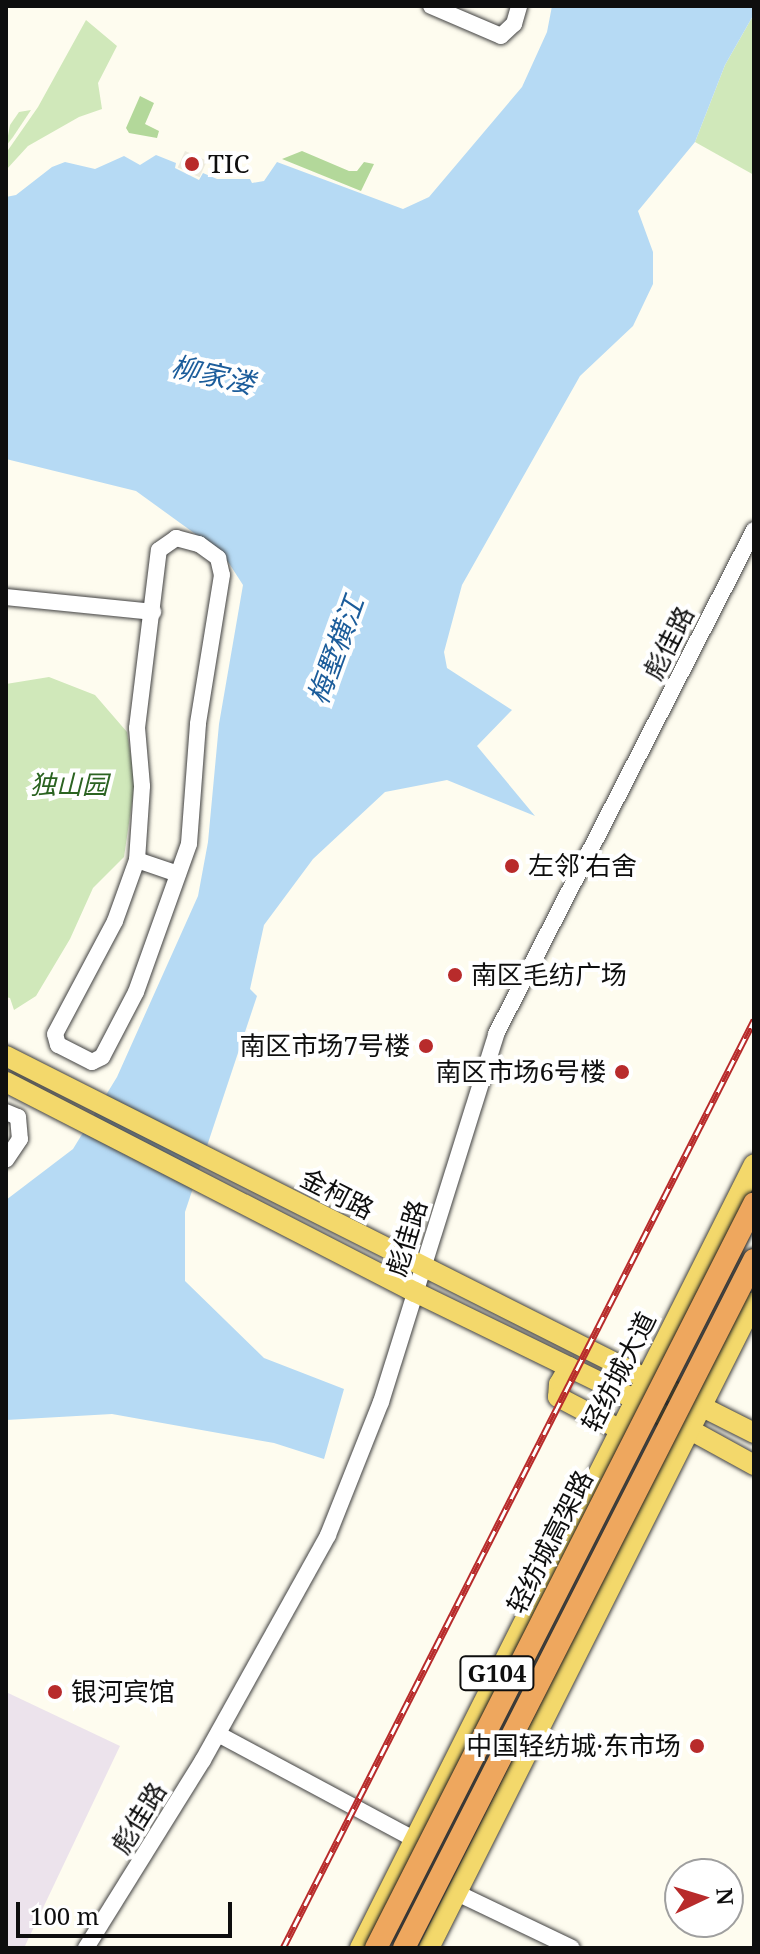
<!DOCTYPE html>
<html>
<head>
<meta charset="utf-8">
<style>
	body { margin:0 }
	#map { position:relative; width:760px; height:1954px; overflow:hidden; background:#fefcef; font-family:"Noto Serif","Noto Sans SC",serif }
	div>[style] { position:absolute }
	.industrial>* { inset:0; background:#ece3ec }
	.green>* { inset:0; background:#d0e8ba }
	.forest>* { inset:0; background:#b3d89a }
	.plaza>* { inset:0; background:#eeebde; transform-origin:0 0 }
	.water>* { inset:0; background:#b6daf4 }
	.roads { filter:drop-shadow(0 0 2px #414141) drop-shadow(0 0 2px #414141) }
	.minor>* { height:16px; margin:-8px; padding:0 8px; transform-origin:8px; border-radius:8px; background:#fff }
	.major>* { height:20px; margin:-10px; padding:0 10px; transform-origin:10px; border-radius:10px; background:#f3d86b }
	.rail>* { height:7px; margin-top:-3.5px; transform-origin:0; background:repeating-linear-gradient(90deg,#fff 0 12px,#b82b2b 0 24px); box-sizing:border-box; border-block:2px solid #b82b2b }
	.bridges { filter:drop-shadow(0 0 2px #1f1f1f) drop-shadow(0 0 2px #1f1f1f) }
	.highway-bridge>* { height:22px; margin:-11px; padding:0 11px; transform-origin:11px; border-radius:11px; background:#eea75e }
	.dots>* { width:22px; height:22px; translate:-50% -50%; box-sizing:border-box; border:4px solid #fff; border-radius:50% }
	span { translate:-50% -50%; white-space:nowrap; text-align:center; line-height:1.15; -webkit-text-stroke:8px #fff; paint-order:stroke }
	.shield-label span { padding:2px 6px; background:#fff; border:2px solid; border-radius:6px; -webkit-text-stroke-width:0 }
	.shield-label { font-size:24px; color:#0e0e0e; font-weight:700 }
	.poi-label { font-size:26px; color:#0e0e0e }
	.left { translate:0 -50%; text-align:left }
	.right { translate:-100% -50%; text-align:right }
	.street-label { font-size:26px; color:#0e0e0e }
	.park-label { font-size:26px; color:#2b6321; font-style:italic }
	.water-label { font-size:28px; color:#1c5d9b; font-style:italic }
	.frame { position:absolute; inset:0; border:8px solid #0e0e0e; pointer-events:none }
	.north { position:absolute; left:664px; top:1858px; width:80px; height:80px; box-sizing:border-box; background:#fff; border:2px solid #9f9f9f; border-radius:50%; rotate:86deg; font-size:22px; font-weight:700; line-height:32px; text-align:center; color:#0e0e0e }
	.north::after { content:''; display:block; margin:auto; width:28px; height:36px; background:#b82b2b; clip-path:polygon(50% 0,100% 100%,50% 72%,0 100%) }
	.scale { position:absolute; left:16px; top:1902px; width:216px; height:36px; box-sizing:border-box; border:4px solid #0e0e0e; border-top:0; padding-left:10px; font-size:24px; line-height:28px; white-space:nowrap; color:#0e0e0e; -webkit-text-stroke:6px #fff; paint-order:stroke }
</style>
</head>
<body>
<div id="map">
	<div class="industrial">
		<div style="clip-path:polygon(6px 1692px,120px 1746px,24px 1948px,6px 1948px)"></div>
	</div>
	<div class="green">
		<div style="clip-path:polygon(754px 14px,754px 175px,695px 142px,725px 65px)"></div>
		<div style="clip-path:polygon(86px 20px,117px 46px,98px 83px,102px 109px,79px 117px,28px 146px,6px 170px,6px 153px,38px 107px)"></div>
		<div style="clip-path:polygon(31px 110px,13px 137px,6px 146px,10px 125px,19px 112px)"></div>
		<div style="clip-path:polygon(49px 677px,95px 695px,127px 732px,135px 782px,124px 857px,93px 888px,70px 939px,36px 996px,14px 1010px,10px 998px,6px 997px,6px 684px)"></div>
	</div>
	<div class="forest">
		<div style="clip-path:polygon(140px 96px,154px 103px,145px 124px,159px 131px,157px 138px,129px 133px,126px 128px)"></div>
		<div style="clip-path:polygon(302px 151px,349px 171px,357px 171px,364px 162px,374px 164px,361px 191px,282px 159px)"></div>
	</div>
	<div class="plaza">
		<div style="left:185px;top:151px;width:24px;height:18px;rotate:24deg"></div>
	</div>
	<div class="water">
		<div style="clip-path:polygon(552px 6px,754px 6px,754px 14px,725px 65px,695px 142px,638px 211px,653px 252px,653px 284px,633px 326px,580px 376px,462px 585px,444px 652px,447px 668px,512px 710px,477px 746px,535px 816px,447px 780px,385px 792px,313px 859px,264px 925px,250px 989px,257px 996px,185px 1212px,185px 1281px,264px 1358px,344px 1389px,324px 1459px,274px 1443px,112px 1414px,6px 1420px,6px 1200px,73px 1149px,117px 1077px,198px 896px,208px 842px,219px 724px,243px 585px,223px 554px,136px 491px,6px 459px,6px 197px,16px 195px,52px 167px,65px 162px,95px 169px,124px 156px,140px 165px,156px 155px,176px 163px,175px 168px,199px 180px,203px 173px,217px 179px,250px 179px,252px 183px,264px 181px,277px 162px,403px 209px,429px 197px,522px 87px,547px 32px)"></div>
	</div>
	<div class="roads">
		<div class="minor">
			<div style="left:431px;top:6px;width:76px;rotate:23.2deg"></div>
			<div style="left:501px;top:36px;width:18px;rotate:-43deg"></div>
			<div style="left:514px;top:24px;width:19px;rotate:-74deg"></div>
			<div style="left:176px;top:538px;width:24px;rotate:15deg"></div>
			<div style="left:199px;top:544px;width:24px;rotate:36deg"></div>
			<div style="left:218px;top:558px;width:17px;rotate:77deg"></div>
			<div style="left:222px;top:575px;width:151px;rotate:99.2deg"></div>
			<div style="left:198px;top:724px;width:120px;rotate:94.3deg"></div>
			<div style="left:189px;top:844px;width:157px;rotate:109.7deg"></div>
			<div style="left:136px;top:992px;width:73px;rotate:117.6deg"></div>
			<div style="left:102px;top:1057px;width:11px;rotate:153deg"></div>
			<div style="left:92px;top:1062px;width:38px;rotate:-153deg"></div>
			<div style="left:58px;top:1045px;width:11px;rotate:-105deg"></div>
			<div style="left:55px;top:1034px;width:128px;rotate:-62deg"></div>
			<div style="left:115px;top:921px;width:65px;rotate:-70.2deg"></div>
			<div style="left:137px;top:860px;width:74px;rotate:-86.1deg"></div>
			<div style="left:142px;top:786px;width:58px;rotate:-94.9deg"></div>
			<div style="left:137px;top:728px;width:179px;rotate:-83deg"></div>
			<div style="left:159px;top:550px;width:21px;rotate:-35deg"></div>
			<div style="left:6px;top:597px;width:148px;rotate:5.8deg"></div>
			<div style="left:137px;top:860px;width:43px;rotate:18.9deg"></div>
			<div style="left:6px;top:1112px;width:13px;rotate:23deg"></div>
			<div style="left:18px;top:1117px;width:22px;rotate:85deg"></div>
			<div style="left:20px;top:1139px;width:25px;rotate:124deg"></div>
			<div style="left:218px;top:1734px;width:222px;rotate:28.2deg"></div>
			<div style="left:457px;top:1893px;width:127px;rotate:25.6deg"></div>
			<div style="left:86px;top:1948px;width:221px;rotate:-58.1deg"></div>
			<div style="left:203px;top:1760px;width:257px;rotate:-60.9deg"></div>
			<div style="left:328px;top:1535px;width:143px;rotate:-68.3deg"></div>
			<div style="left:381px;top:1402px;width:386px;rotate:-72.6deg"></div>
			<div style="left:496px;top:1034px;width:566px;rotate:-62.89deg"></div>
		</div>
		<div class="major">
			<div style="left:6px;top:1056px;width:838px;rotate:26.75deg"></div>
			<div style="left:6px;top:1082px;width:460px;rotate:27.2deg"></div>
			<div style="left:415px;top:1292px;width:244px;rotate:26deg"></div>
			<div style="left:634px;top:1399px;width:137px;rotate:28.8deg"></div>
			<div style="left:569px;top:1367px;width:20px;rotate:120deg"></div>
			<div style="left:559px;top:1384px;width:13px;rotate:94deg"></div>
			<div style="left:558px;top:1397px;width:69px;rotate:27.7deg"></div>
			<div style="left:360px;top:1948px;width:877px;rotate:-63.32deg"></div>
			<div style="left:429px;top:1948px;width:723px;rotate:-63.29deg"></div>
		</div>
	</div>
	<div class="rail">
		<div style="left:283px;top:1948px;width:1041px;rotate:-63.09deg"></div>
	</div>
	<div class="bridges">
		<div class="highway-bridge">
			<div style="left:376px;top:1948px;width:835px;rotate:-63.07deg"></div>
			<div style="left:404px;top:1948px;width:772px;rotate:-63.04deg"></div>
		</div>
	</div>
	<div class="dots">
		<div style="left:192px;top:164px;background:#b82b2b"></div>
		<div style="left:512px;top:866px;background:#b82b2b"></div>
		<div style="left:455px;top:975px;background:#b82b2b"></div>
		<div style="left:426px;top:1046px;background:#b82b2b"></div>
		<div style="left:622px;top:1072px;background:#b82b2b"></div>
		<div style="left:55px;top:1692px;background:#b82b2b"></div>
		<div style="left:697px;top:1746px;background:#b82b2b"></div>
	</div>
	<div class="shield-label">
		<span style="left:497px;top:1673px">G104</span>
	</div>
	<div class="poi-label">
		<span class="left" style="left:208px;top:164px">TIC</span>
		<span class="left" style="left:528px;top:866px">左邻˙右舍</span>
		<span class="left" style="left:471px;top:975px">南区毛纺广场</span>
		<span class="right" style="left:410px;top:1046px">南区市场7号楼</span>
		<span class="right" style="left:606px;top:1072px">南区市场6号楼</span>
		<span class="left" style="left:71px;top:1692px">银河宾馆</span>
		<span class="right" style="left:681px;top:1746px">中国轻纺城·东市场</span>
	</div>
	<div class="street-label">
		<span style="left:669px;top:643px;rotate:-63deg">彪佳路</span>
		<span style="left:337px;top:1194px;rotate:27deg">金柯路</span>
		<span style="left:407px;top:1238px;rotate:-73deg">彪佳路</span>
		<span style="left:619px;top:1372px;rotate:-63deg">轻纺城大道</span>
		<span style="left:550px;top:1542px;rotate:-63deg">轻纺城高架路</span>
		<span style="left:139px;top:1818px;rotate:-58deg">彪佳路</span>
	</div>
	<div class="park-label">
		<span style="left:69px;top:785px">独山园</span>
	</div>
	<div class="water-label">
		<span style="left:213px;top:374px;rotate:13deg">柳家溇</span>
		<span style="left:335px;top:650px;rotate:-70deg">梅墅横江</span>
	</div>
	<div class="frame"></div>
	<div class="north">N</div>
	<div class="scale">100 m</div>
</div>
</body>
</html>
